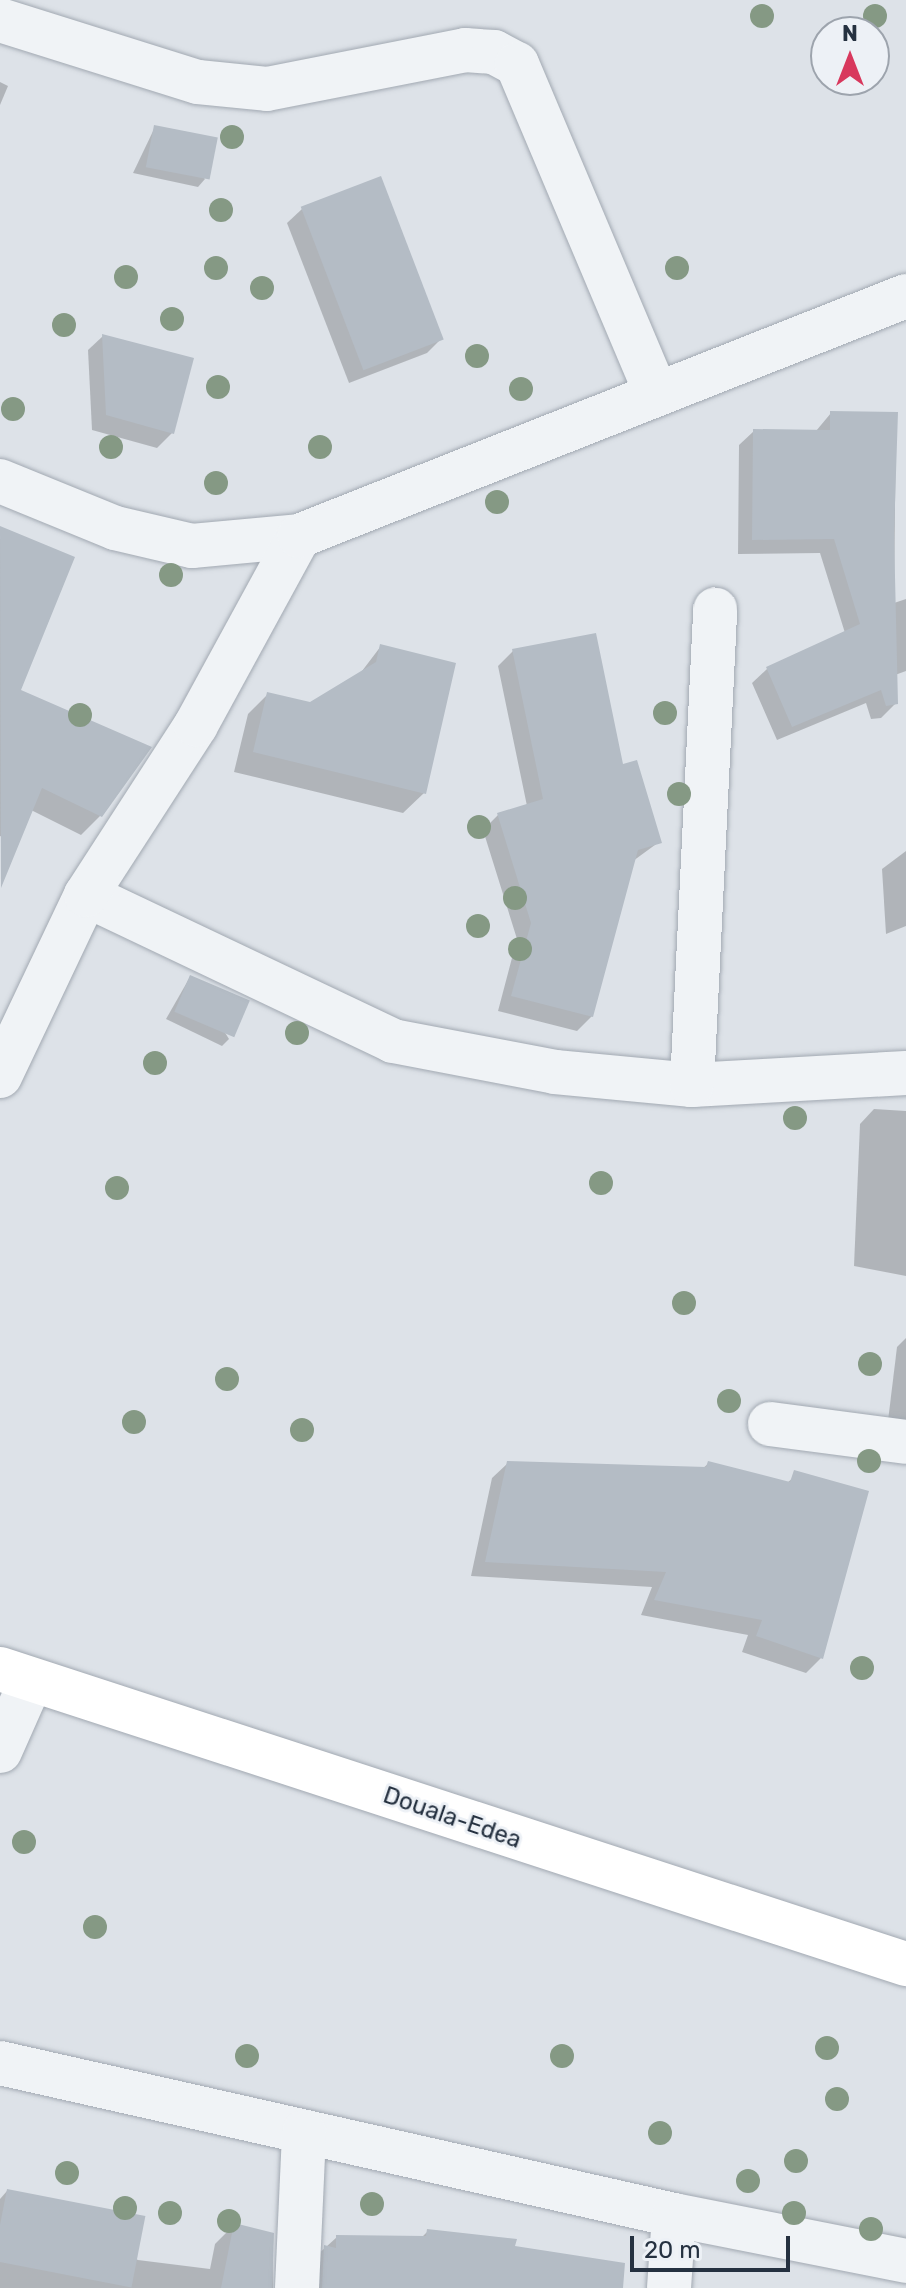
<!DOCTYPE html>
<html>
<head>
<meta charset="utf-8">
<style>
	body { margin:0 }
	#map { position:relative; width:906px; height:2288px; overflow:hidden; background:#dde2e8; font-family:Rubik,sans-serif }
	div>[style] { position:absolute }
	.shadow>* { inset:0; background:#0003 }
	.building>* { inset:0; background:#b4bcc5; transform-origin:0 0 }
	.roads { filter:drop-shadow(0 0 2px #a2a9b2) drop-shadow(0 0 2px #a2a9b2) }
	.street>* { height:44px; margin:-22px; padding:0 22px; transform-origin:22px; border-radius:22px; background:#f0f3f6 }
	.highway>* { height:44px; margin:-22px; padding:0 22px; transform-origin:22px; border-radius:22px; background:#fff }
	.trees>* { width:24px; height:24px; margin:-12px; border-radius:50%; background:#859984 }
	span { translate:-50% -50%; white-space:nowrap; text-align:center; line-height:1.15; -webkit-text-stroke:6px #edf1f6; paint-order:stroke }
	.street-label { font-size:24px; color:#253140 }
	.north { position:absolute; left:810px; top:16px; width:80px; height:80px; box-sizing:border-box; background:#edf1f6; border:2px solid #9da4ad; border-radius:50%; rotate:0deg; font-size:22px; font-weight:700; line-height:32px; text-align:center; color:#253140 }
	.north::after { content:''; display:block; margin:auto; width:28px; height:36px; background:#d8385d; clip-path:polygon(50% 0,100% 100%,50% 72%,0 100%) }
	.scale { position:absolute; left:630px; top:2236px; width:160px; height:36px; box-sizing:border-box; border:4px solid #253140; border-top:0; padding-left:10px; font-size:24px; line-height:28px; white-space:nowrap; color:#253140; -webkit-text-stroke:6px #edf1f6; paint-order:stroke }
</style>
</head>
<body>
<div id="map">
	<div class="shadow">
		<div style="clip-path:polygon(0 82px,8px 86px,0 105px)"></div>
		<div style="clip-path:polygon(155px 127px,205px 179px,198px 187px,133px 173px)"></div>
		<div style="clip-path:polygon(302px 209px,442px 338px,427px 353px,349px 383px,287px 223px)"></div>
		<div style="clip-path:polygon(103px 336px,172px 433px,157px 448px,92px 430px,88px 350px)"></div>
		<div style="clip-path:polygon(831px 413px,896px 414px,894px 603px,906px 599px,906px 671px,895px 675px,896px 703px,881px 718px,871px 719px,866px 703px,777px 740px,752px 683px,767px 669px,845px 633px,820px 553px,738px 554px,739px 445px,754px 431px,816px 431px)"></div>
		<div style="clip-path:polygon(22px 537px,19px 691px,101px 815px,81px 835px,31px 810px,8px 839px,0 836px,0 539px)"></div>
		<div style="clip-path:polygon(381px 646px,424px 793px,403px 813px,234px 772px,248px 714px,268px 694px,310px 704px,359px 675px)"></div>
		<div style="clip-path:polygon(513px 651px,621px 767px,659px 842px,633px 861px,592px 1016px,577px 1031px,498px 1011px,517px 939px,483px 830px,498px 815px,527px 806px,498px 666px)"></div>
		<div style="clip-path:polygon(906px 851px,906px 926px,886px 934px,882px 869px)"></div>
		<div style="clip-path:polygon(190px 977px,229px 1039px,222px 1046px,166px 1019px)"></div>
		<div style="clip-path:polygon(874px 1109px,906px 1111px,906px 1276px,854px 1266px,860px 1124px)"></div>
		<div style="clip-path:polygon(906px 1338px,906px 1430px,887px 1429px,897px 1347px)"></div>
		<div style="clip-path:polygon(508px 1463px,702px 1469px,709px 1463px,787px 1483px,794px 1477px,821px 1658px,806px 1673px,742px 1652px,748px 1635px,641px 1615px,652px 1587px,471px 1576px,492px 1478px)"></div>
		<div style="clip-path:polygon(7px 2191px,138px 2260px,210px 2269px,215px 2244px,234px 2225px,272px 2234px,273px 2288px,0 2288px,0 2199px)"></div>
		<div style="clip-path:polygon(428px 2231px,512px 2248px,580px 2288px,303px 2288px,305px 2266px,337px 2237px,421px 2238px)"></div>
	</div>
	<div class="building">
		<div style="left:154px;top:125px;width:65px;height:43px;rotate:11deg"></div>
		<div style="left:381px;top:176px;width:175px;height:86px;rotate:69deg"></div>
		<div style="clip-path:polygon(102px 334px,194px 358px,174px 434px,106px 415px)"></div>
		<div style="clip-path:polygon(830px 411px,898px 412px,894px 534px,898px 704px,886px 706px,881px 690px,792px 727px,766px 667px,860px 624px,834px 539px,752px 540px,753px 429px,830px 430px)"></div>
		<div style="clip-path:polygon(0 526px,75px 557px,21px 690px,152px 747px,102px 817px,42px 788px,1px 888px)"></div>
		<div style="clip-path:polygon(596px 633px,623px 764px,637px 760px,662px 843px,638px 850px,593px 1017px,511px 996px,531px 923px,497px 813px,543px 799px,512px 649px)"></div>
		<div style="clip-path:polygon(380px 644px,456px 663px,426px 794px,253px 752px,267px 692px,310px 702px,376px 662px)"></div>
		<div style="left:190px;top:975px;width:65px;height:40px;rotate:23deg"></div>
		<div style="clip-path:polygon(507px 1461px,706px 1467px,708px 1461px,790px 1482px,794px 1470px,869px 1491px,823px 1659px,756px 1636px,762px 1620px,654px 1600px,666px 1572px,485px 1562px)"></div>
		<div style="left:7px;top:2189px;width:141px;height:73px;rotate:11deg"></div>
		<div style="clip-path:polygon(234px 2223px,274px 2233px,272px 2288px,221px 2288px)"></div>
		<div style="clip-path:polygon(427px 2229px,517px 2239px,515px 2246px,625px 2263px,623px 2288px,322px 2288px,324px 2245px,336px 2248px,336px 2235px,426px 2236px)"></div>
	</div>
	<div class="roads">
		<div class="street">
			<div style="left:0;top:20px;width:207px;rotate:17.4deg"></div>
			<div style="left:198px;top:82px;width:69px;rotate:5.8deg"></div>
			<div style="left:267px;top:89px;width:202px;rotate:-11.1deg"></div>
			<div style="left:465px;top:50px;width:29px;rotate:4deg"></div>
			<div style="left:494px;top:52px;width:26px;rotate:28deg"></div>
			<div style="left:517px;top:64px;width:355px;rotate:67.1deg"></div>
			<div style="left:0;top:481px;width:124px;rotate:22.2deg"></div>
			<div style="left:115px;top:528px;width:79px;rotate:13.2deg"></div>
			<div style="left:192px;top:546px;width:107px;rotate:-5.3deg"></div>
			<div style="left:86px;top:895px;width:340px;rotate:25.4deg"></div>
			<div style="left:393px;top:1041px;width:165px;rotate:10.8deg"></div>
			<div style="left:555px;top:1072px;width:138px;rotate:5.4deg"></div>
			<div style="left:692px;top:1085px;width:214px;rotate:-3.2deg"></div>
			<div style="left:0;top:1076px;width:200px;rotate:-64.6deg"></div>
			<div style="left:86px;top:895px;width:202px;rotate:-57.1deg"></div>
			<div style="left:196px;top:725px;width:215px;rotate:-61.4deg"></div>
			<div style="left:299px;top:536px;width:653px;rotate:-21.57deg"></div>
			<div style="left:692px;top:1085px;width:476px;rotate:-87.2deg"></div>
			<div style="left:770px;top:1424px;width:137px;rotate:7.5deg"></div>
			<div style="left:0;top:1751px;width:77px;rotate:-66.1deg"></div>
			<div style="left:0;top:2063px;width:691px;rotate:12.71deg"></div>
			<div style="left:674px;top:2215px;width:237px;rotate:11.2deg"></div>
			<div style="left:297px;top:2288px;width:156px;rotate:-87.4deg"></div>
			<div style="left:669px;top:2288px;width:73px;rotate:-86.1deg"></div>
		</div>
		<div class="highway">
			<div style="left:0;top:1669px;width:953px;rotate:18.04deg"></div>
		</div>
	</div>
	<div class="trees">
		<div style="left:762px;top:16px"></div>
		<div style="left:875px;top:16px"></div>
		<div style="left:232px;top:137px"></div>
		<div style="left:221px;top:210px"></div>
		<div style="left:216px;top:268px"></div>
		<div style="left:677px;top:268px"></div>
		<div style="left:126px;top:277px"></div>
		<div style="left:262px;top:288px"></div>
		<div style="left:172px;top:319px"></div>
		<div style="left:64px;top:325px"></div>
		<div style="left:477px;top:356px"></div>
		<div style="left:218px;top:387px"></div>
		<div style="left:521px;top:389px"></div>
		<div style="left:13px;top:409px"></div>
		<div style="left:111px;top:447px"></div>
		<div style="left:320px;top:447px"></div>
		<div style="left:216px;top:483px"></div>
		<div style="left:497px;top:502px"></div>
		<div style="left:171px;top:575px"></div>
		<div style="left:665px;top:713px"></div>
		<div style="left:80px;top:715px"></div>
		<div style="left:679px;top:794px"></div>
		<div style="left:479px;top:827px"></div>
		<div style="left:515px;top:898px"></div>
		<div style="left:478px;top:926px"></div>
		<div style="left:520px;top:949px"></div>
		<div style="left:297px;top:1033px"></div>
		<div style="left:155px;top:1063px"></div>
		<div style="left:795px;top:1118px"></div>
		<div style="left:601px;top:1183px"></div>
		<div style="left:117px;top:1188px"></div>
		<div style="left:684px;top:1303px"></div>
		<div style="left:870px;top:1364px"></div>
		<div style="left:227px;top:1379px"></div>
		<div style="left:729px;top:1401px"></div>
		<div style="left:134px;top:1422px"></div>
		<div style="left:302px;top:1430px"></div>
		<div style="left:869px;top:1461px"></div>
		<div style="left:862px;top:1668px"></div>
		<div style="left:24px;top:1842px"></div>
		<div style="left:95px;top:1927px"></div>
		<div style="left:827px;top:2048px"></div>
		<div style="left:247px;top:2056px"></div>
		<div style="left:562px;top:2056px"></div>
		<div style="left:837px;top:2099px"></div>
		<div style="left:660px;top:2133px"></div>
		<div style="left:796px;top:2161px"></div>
		<div style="left:67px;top:2173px"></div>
		<div style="left:748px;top:2181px"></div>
		<div style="left:372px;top:2204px"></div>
		<div style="left:125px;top:2208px"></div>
		<div style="left:170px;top:2213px"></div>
		<div style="left:794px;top:2213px"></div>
		<div style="left:229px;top:2221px"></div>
		<div style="left:871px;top:2229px"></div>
	</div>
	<div class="street-label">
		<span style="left:452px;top:1818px;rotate:19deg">Douala-Edea</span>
	</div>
	<div class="north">N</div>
	<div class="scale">20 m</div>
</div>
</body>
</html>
